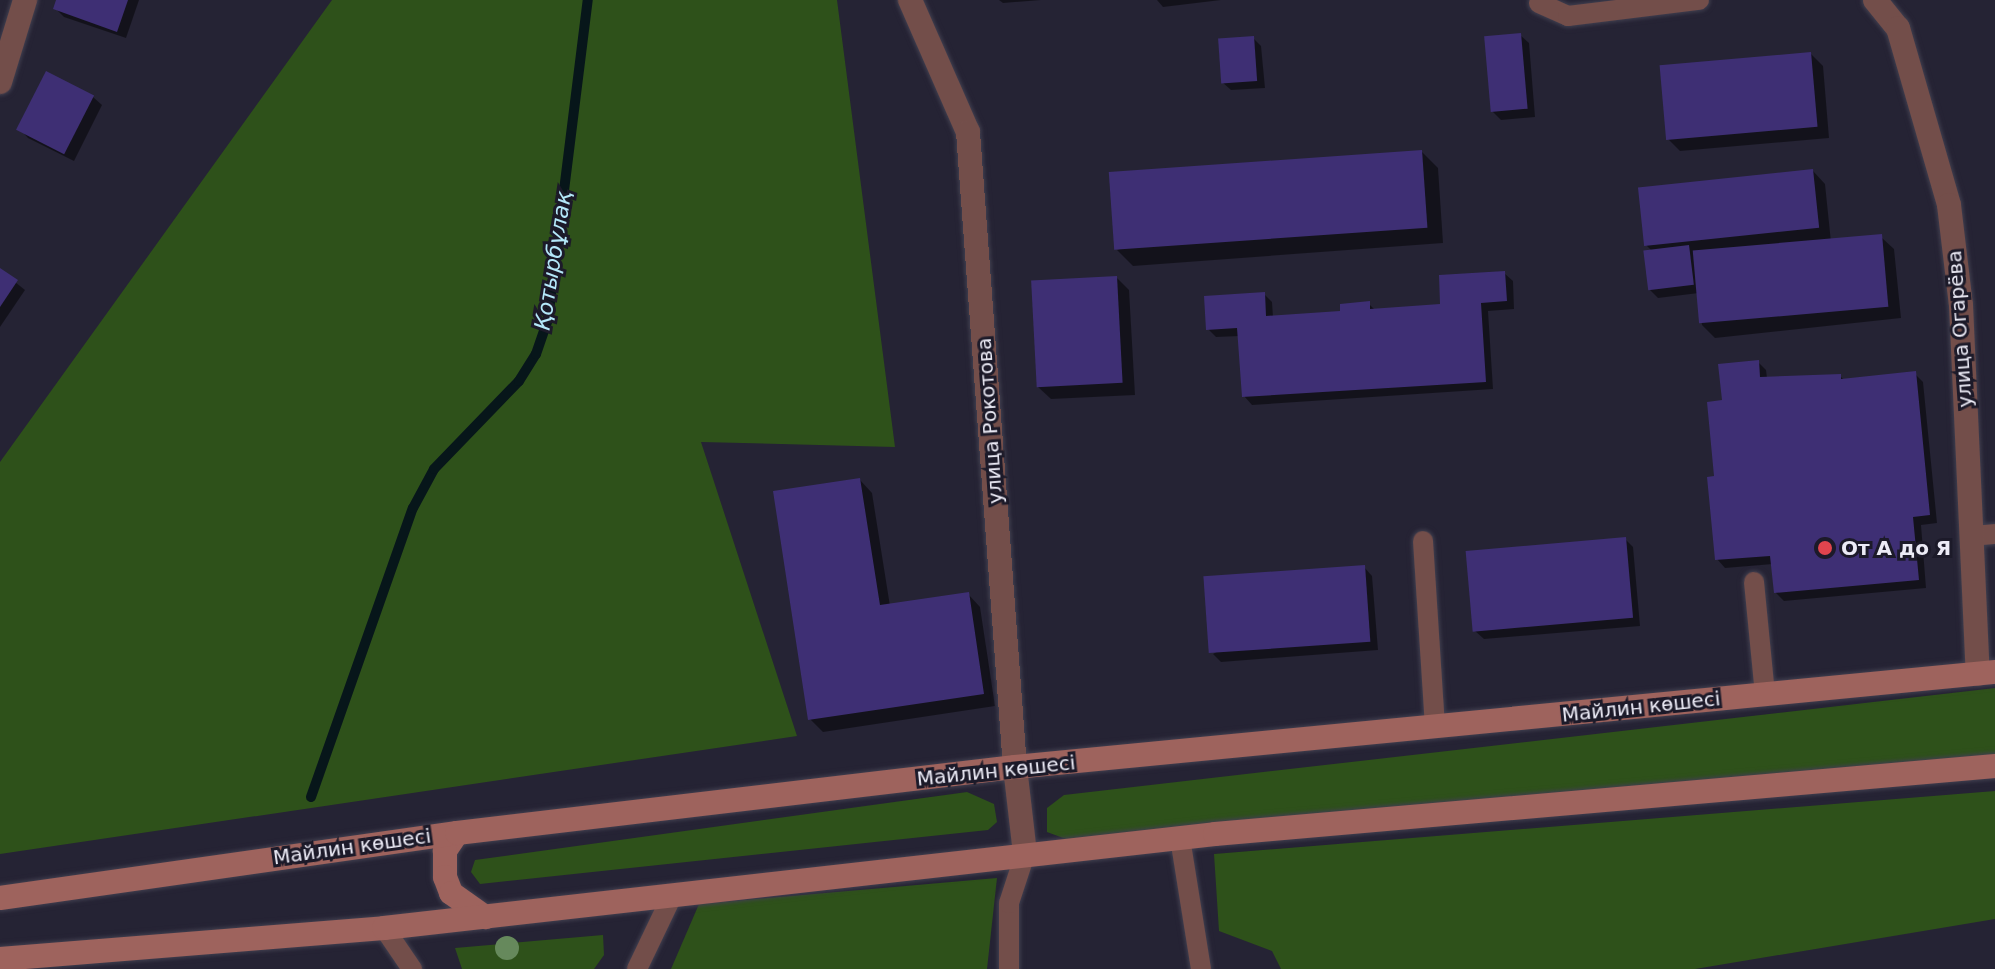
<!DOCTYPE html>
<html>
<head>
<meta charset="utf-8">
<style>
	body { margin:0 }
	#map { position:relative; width:1995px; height:969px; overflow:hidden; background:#252334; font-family:"DejaVu Sans",sans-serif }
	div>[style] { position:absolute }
	.green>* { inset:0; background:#2e511a }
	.shadow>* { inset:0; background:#0007 }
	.stream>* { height:10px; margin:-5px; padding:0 5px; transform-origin:5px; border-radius:5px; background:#07161a }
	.building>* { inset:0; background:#3e2f74; transform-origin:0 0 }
	.roads { filter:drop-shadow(0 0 2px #413f4f) drop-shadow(0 0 2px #413f4f) }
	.lane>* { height:20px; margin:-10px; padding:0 10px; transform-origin:10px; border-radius:10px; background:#734e4a }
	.street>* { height:24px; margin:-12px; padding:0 12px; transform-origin:12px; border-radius:12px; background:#734e4a }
	.secondary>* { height:24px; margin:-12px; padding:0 12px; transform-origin:12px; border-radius:12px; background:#9e635d }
	.trees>* { width:24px; height:24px; margin:-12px; border-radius:50%; background:#66895c }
	.dots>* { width:22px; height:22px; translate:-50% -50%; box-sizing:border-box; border:4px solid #1c1a29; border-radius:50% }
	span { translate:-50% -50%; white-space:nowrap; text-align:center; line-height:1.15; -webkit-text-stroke:6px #1c1a29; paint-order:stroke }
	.street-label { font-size:20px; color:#ecebf6 }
	.poi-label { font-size:20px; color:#ecebf6; font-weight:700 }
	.left { translate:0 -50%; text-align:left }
	.water-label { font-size:22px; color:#b4e8f9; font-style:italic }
</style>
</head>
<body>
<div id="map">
	<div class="green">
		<div style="clip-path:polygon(332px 0,837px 0,895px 447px,701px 442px,797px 736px,0 854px,0 462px)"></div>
		<div style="clip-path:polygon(1995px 688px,1995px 756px,1074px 842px,1047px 832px,1047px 808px,1064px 795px)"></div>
		<div style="clip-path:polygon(1995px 791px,1995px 919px,1695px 969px,1281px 969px,1272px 951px,1219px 931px,1214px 854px)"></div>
		<div style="clip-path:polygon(967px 792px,994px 804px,997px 822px,988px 830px,480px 884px,471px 872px,475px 860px)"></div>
		<div style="clip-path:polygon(997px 878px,987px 969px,671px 969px,699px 904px)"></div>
		<div style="clip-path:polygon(603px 935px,604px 955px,594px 969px,462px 969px,455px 948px)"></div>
	</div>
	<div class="shadow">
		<div style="clip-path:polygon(58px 0,139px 0,126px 38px,64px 17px,55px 8px)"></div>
		<div style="clip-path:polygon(999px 0,1041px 0,1003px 3px)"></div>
		<div style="clip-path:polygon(1157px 0,1221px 0,1163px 7px)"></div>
		<div style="clip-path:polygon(1520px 35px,1529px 43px,1535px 117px,1501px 120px,1492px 111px)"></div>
		<div style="clip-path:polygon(1253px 38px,1261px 46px,1265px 88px,1231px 90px,1222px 82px)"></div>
		<div style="clip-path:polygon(1811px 54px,1823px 66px,1829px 138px,1680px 151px,1667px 138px)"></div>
		<div style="clip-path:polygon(47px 73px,93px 97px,102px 105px,74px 161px,28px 138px,20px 129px)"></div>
		<div style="clip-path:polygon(1422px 152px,1438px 168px,1443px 243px,1133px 266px,1117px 250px)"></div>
		<div style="clip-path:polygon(1813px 171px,1825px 184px,1831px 242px,1881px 237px,1894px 249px,1901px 318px,1715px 338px,1702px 325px,1699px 293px,1658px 298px,1650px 290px,1653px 252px,1645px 244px)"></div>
		<div style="clip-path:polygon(0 270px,25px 290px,0 327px)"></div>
		<div style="clip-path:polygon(1504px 273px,1513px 281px,1514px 309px,1488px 311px,1493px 389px,1252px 405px,1244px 396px,1240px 336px,1216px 337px,1208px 329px,1264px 294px,1272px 302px,1273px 317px,1342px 313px,1369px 304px,1376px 311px,1443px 306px)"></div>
		<div style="clip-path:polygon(1117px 278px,1129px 290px,1135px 395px,1051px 399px,1038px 387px)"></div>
		<div style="clip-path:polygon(1758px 362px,1766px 370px,1767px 378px,1840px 376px,1844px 380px,1915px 374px,1923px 382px,1937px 523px,1921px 525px,1926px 588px,1784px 601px,1776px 593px,1773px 564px,1725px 568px,1717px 559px,1716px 478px,1724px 402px)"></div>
		<div style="clip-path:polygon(860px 480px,872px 493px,890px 606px,968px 594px,980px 607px,995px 706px,823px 732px,810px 719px)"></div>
		<div style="clip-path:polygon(1625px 539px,1633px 547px,1640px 626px,1484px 639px,1475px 631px)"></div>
		<div style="clip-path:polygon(1364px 567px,1372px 576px,1378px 650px,1221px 662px,1213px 654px)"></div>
	</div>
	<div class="stream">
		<div style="left:311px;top:797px;width:306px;rotate:-70.6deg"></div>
		<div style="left:413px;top:508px;width:44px;rotate:-61.7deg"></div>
		<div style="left:434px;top:469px;width:122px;rotate:-46deg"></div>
		<div style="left:519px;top:381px;width:32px;rotate:-58deg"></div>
		<div style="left:536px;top:354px;width:37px;rotate:-71deg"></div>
		<div style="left:548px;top:319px;width:321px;rotate:-82.9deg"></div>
	</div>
	<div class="building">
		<div style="clip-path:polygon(56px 0,128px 0,117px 32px,53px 9px)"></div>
		<div style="left:1521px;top:33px;width:76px;height:37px;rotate:85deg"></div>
		<div style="left:1254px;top:36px;width:45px;height:36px;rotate:86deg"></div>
		<div style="left:1811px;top:52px;width:75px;height:152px;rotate:85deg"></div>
		<div style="left:46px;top:71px;width:54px;height:66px;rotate:27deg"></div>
		<div style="left:1422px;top:150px;width:78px;height:314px;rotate:86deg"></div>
		<div style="left:1813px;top:169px;width:59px;height:176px;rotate:84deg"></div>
		<div style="left:1882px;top:234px;width:73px;height:190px;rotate:85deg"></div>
		<div style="left:1689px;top:245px;width:40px;height:46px;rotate:83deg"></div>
		<div style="clip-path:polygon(0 268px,18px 280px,0 307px)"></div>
		<div style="clip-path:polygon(1505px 271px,1507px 301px,1481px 303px,1486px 382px,1242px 397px,1237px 328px,1206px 330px,1204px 296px,1265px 292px,1266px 316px,1340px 311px,1340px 304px,1370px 301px,1370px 309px,1440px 304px,1439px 275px)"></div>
		<div style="left:1117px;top:276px;width:107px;height:86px;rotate:87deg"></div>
		<div style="clip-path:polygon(1759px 360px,1760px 377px,1841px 374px,1841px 379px,1916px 371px,1930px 515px,1913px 517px,1919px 580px,1774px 593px,1770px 556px,1715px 560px,1707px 477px,1714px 476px,1707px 402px,1722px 400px,1718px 364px)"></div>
		<div style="clip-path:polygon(860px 478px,880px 605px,969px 592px,984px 694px,808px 720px,773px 491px)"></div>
		<div style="left:1626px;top:537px;width:81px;height:161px;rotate:85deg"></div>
		<div style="left:1365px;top:565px;width:77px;height:162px;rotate:86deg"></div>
	</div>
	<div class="roads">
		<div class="lane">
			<div style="left:1539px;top:3px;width:32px;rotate:24deg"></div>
			<div style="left:1568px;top:16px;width:132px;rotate:-7deg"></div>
			<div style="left:1972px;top:536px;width:23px;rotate:-5deg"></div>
			<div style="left:1423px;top:541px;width:186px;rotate:86.3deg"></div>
			<div style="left:1754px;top:582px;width:114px;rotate:84.4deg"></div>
			<div style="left:1180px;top:838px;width:133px;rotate:80.9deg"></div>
			<div style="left:384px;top:928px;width:50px;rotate:55.7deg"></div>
			<div style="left:637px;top:969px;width:81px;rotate:-64.4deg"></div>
			<div style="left:1009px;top:969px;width:66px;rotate:-90deg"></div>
			<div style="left:1009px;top:903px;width:52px;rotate:-71.9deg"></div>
		</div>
		<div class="street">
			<div style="left:910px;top:0;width:144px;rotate:66.3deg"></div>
			<div style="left:968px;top:132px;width:637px;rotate:85.77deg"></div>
			<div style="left:1015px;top:767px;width:88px;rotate:83.4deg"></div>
			<div style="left:1875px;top:0;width:36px;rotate:51deg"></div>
			<div style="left:1898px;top:28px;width:184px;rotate:73.9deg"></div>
			<div style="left:1949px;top:205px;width:101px;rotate:83.2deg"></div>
			<div style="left:1961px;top:305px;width:369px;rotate:87.4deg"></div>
			<div style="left:0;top:82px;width:86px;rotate:-73deg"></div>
		</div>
		<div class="secondary">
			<div style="left:457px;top:833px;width:22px;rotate:124deg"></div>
			<div style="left:445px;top:851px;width:26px;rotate:90deg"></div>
			<div style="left:445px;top:877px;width:17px;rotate:69deg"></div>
			<div style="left:451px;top:893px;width:42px;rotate:35.2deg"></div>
			<div style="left:0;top:898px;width:462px;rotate:-8.1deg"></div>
			<div style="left:457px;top:833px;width:562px;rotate:-6.75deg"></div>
			<div style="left:1015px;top:767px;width:985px;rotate:-5.54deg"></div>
			<div style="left:0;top:959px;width:385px;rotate:-4.6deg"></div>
			<div style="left:384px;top:928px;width:836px;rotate:-6.45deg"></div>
			<div style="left:1215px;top:834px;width:783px;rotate:-4.98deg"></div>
		</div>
	</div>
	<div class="trees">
		<div style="left:507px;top:948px"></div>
	</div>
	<div class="dots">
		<div style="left:1825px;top:548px;background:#e0444e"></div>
	</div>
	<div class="street-label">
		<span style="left:1960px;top:329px;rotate:-94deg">улица Огарёва</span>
		<span style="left:990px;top:421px;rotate:-94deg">улица Рокотова</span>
		<span style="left:1641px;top:707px;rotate:-6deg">Майлин көшесі</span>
		<span style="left:996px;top:771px;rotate:-6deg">Майлин көшесі</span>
		<span style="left:352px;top:847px;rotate:-8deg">Майлин көшесі</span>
	</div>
	<div class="poi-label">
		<span class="left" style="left:1841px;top:548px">От А до Я</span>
	</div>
	<div class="water-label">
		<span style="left:553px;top:261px;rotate:-81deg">Қотырбұлақ</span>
	</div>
</div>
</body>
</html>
